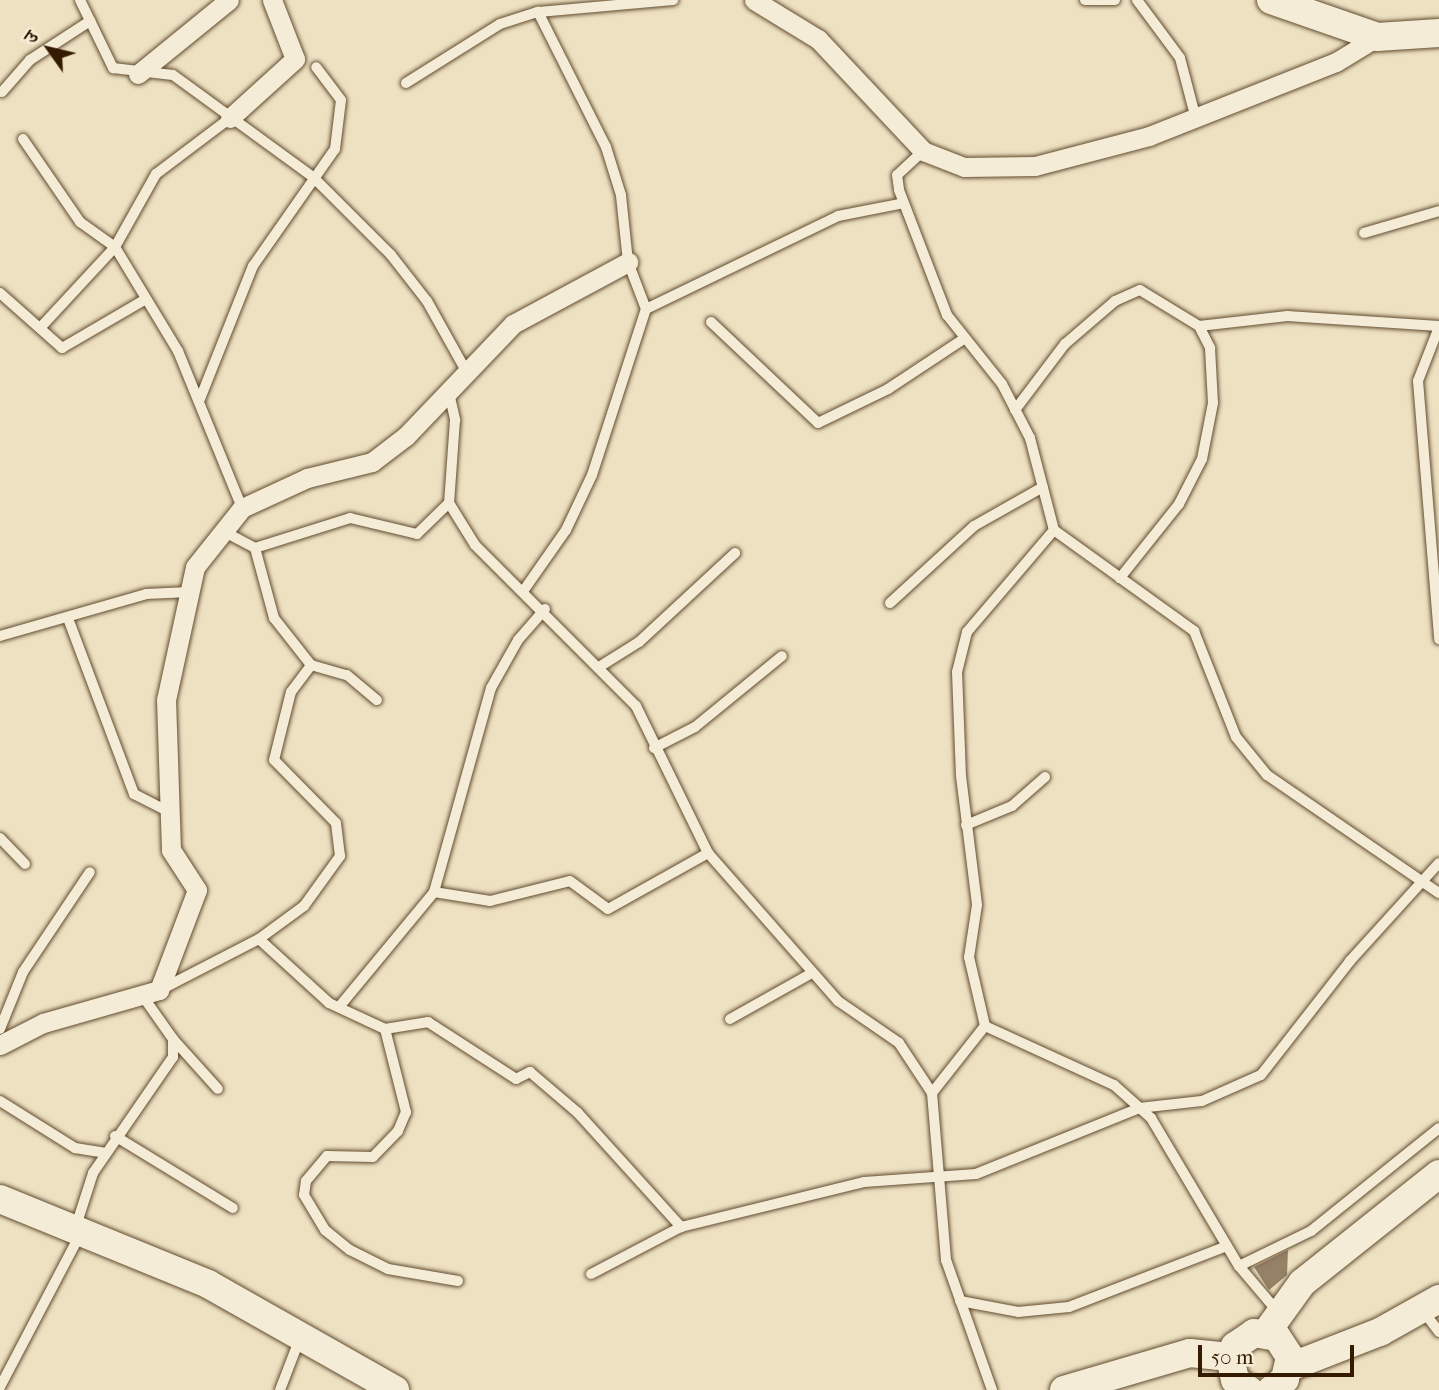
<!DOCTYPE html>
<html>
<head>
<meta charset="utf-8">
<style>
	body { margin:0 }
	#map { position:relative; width:1439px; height:1390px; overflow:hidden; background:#eee1c2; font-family:"IM FELL French Canon","Noto Serif Devanagari",serif }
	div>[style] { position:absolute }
	.building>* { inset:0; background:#958165 }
	.roads { filter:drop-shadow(0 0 2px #624c30) drop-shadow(0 0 2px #624c30) }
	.lane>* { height:10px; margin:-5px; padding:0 5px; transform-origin:5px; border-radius:5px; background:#f4ecd7 }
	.street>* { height:19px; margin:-9.5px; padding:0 9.5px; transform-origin:9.5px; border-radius:9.5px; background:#f4ecd7 }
	.secondary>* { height:28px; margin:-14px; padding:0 14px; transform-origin:14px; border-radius:14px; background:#f4ecd7 }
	span { translate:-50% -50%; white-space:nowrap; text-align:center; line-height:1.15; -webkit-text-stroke:5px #f4ecd7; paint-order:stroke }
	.north { position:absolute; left:14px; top:14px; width:70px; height:70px; -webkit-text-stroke:5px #f4ecd7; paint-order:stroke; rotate:304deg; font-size:19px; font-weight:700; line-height:28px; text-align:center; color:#341a00 }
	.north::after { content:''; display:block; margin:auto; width:24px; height:32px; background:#341a00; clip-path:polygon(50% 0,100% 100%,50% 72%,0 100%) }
	.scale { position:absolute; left:1198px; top:1345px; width:156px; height:32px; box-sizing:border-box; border:4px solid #341a00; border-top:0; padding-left:9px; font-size:21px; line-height:24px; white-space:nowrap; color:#341a00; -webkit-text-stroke:5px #f4ecd7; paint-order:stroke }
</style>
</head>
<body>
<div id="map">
	<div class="building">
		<div style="clip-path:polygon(1288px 1250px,1287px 1275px,1269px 1290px,1254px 1267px)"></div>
	</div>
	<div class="roads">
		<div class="lane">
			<div style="left:80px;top:0;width:76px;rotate:64.1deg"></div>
			<div style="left:113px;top:68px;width:60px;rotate:6.7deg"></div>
			<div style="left:173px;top:75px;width:175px;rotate:36.1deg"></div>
			<div style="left:314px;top:178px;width:109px;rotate:45deg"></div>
			<div style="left:391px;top:255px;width:58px;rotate:52deg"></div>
			<div style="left:427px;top:301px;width:78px;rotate:60.8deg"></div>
			<div style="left:1085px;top:0;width:30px"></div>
			<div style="left:1137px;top:0;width:72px;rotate:53.4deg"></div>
			<div style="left:1180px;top:58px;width:59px;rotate:75.3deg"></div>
			<div style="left:406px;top:83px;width:111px;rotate:-32.1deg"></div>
			<div style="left:500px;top:24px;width:40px;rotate:-18deg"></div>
			<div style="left:538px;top:12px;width:136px;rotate:-5.1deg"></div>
			<div style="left:2px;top:92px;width:43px;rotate:-48.8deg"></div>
			<div style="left:30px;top:60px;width:72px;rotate:-33deg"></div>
			<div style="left:23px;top:139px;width:101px;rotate:55.5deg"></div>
			<div style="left:80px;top:222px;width:43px;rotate:35.5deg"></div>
			<div style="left:115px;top:247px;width:122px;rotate:58.8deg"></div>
			<div style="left:178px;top:351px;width:170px;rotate:67.8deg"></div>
			<div style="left:923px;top:151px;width:35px;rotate:137deg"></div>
			<div style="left:897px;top:175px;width:15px;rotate:82deg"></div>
			<div style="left:899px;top:190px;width:134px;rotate:69deg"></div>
			<div style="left:947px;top:315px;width:88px;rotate:51.4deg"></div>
			<div style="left:1002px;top:384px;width:61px;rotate:62.6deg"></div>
			<div style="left:1030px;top:438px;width:95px;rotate:75.4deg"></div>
			<div style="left:1054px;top:530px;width:173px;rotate:35.8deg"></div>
			<div style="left:1194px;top:631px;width:114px;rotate:68.4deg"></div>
			<div style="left:1236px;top:737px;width:49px;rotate:50.8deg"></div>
			<div style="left:1267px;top:775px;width:209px;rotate:34.5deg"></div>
			<div style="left:1364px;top:233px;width:78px;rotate:-16.3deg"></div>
			<div style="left:0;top:293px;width:83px;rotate:41.6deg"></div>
			<div style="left:62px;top:348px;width:97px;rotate:-30.3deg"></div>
			<div style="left:646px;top:309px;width:213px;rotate:-25.8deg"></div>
			<div style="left:838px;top:216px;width:67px;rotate:-11.1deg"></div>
			<div style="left:711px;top:322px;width:147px;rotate:43.3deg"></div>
			<div style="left:818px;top:423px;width:78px;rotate:-25.9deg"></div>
			<div style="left:888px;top:389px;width:92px;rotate:-33.5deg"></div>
			<div style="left:1199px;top:326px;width:89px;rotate:-6.5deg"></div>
			<div style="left:1287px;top:316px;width:152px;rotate:3.8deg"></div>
			<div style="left:1439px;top:327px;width:58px;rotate:111.3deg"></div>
			<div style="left:1418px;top:381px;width:259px;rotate:85.3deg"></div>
			<div style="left:40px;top:328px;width:110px;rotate:-47.2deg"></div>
			<div style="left:115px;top:247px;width:84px;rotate:-60.7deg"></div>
			<div style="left:156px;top:174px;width:93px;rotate:-37.1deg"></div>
			<div style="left:449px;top:393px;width:28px;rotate:77deg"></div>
			<div style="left:455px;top:420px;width:83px;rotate:94.1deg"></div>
			<div style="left:449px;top:503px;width:49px;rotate:58.2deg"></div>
			<div style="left:475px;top:545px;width:228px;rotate:45deg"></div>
			<div style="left:636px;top:706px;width:164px;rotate:63.9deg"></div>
			<div style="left:708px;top:853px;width:197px;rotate:48.7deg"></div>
			<div style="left:838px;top:1001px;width:74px;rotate:34.5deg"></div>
			<div style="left:899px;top:1043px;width:60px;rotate:56.6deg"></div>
			<div style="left:932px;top:1093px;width:168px;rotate:85.2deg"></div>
			<div style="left:946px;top:1260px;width:138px;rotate:70.5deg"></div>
			<div style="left:200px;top:399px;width:143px;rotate:-68.3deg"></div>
			<div style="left:253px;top:266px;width:143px;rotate:-55deg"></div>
			<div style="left:335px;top:149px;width:49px;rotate:-83deg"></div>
			<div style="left:341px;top:100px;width:41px;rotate:-127.1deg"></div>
			<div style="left:1015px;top:410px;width:83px;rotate:-52.9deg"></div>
			<div style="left:1065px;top:344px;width:66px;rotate:-40.7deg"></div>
			<div style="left:1115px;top:301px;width:27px;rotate:-24deg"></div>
			<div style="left:1140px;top:290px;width:69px;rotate:31.4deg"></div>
			<div style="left:1199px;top:326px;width:25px;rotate:63deg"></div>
			<div style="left:1210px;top:348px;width:55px;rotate:86.9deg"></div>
			<div style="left:1213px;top:403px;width:57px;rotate:101.1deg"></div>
			<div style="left:1202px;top:459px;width:51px;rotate:117.1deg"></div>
			<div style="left:1179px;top:504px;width:95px;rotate:128.6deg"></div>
			<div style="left:1054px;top:530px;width:134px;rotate:130.5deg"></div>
			<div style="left:967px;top:632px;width:41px;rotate:104deg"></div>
			<div style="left:957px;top:672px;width:104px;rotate:87.8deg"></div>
			<div style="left:961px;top:776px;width:130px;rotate:82.9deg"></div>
			<div style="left:977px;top:905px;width:53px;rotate:98.7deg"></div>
			<div style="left:969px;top:957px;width:71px;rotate:76.9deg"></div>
			<div style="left:985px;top:1026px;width:142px;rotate:24.6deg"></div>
			<div style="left:1114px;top:1085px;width:50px;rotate:41.7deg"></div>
			<div style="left:1151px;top:1118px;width:172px;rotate:59.3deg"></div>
			<div style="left:1239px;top:1266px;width:59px;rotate:49.8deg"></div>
			<div style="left:223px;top:531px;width:36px;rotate:28deg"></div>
			<div style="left:255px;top:548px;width:100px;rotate:-17.5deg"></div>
			<div style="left:350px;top:518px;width:69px;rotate:13.4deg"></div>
			<div style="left:417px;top:534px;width:45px;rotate:-44.1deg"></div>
			<div style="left:255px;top:548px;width:73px;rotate:74.8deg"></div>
			<div style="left:274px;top:618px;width:60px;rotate:51.8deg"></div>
			<div style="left:311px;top:665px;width:37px;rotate:16deg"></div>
			<div style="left:347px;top:675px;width:39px;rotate:40deg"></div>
			<div style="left:524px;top:590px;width:73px;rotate:-55deg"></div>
			<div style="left:566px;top:530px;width:61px;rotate:-64.7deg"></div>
			<div style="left:592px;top:475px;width:175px;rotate:-72deg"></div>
			<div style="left:646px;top:309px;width:50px;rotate:-111deg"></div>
			<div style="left:628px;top:262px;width:67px;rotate:-96deg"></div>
			<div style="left:621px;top:195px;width:50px;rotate:-107.4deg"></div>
			<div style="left:606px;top:147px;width:151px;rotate:-116.7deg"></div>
			<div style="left:890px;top:603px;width:114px;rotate:-42.5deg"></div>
			<div style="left:974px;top:526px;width:79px;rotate:-29.5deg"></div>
			<div style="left:69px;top:621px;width:185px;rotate:69.4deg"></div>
			<div style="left:134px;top:794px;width:36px;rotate:27deg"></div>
			<div style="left:0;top:636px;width:152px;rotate:-16deg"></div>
			<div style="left:146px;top:594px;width:43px;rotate:-2.7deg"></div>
			<div style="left:599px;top:667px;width:47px;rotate:-32deg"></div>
			<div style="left:639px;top:642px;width:131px;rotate:-42.8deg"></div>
			<div style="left:654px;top:748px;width:46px;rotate:-27.1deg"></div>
			<div style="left:695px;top:727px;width:112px;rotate:-39.2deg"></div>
			<div style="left:966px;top:825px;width:50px;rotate:-22.4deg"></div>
			<div style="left:1012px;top:806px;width:44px;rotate:-41.3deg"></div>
			<div style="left:0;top:838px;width:36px;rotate:46deg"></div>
			<div style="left:434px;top:892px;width:57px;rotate:9.1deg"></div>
			<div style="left:490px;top:901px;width:82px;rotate:-14deg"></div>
			<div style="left:570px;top:881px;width:47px;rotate:36.4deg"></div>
			<div style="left:608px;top:909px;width:115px;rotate:-29.2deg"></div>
			<div style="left:259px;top:939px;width:95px;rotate:42.4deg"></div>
			<div style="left:329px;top:1003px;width:62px;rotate:24.9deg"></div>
			<div style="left:385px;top:1029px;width:44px;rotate:-9.2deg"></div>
			<div style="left:428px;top:1022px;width:105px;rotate:32.9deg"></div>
			<div style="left:516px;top:1079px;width:16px;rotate:-27deg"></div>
			<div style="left:530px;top:1072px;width:63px;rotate:40.5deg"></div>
			<div style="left:578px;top:1113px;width:154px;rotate:47.9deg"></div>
			<div style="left:681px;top:1227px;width:188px;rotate:-13.8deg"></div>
			<div style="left:864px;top:1182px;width:112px;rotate:-4.1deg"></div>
			<div style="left:976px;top:1174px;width:176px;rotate:-22deg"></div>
			<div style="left:1139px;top:1108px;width:63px;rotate:-6.3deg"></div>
			<div style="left:1202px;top:1101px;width:64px;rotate:-23.8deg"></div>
			<div style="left:1261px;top:1075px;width:145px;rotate:-52deg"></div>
			<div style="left:1350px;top:961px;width:132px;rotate:-47.8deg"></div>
			<div style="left:162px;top:989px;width:109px;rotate:-27.3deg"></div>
			<div style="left:259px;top:939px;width:56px;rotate:-36.3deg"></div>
			<div style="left:304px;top:906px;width:62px;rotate:-54.2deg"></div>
			<div style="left:340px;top:856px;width:33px;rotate:-97deg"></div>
			<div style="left:336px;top:823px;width:88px;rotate:-134.5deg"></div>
			<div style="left:274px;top:760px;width:70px;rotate:-76deg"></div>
			<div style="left:291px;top:692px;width:34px;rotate:-53deg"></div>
			<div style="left:339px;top:1007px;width:149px;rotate:-50.4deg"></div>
			<div style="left:434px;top:892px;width:212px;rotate:-74.4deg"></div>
			<div style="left:491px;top:688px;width:55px;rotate:-60.6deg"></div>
			<div style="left:518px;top:640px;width:41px;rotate:-48.9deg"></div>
			<div style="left:730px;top:1019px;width:94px;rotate:-29.3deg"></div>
			<div style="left:0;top:1029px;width:61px;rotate:-68deg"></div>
			<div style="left:23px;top:972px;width:120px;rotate:-56.2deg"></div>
			<div style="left:385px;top:1029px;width:86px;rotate:75.8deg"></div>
			<div style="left:406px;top:1112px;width:21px;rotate:113deg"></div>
			<div style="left:398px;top:1131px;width:36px;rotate:134deg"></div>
			<div style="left:373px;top:1157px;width:46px;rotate:-178.8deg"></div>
			<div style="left:327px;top:1156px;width:33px;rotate:130deg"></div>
			<div style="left:306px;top:1181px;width:14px;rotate:98deg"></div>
			<div style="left:304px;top:1195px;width:41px;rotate:59deg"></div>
			<div style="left:325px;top:1230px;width:32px;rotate:39deg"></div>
			<div style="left:350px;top:1250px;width:42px;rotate:26.6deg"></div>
			<div style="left:388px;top:1269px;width:71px;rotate:9.7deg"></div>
			<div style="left:173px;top:1039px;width:67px;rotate:48deg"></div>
			<div style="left:932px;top:1093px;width:85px;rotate:-51.7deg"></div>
			<div style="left:0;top:1101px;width:89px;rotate:32.1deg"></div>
			<div style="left:75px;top:1148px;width:30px;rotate:9deg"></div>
			<div style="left:115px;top:1136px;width:138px;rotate:31.4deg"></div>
			<div style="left:76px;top:1226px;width:56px;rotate:-72.2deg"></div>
			<div style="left:93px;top:1173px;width:141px;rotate:-55.4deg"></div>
			<div style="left:173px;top:1057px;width:18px;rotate:-90deg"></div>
			<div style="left:173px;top:1039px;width:54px;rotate:-125.2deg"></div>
			<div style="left:1239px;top:1266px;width:80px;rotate:-25.9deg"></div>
			<div style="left:1311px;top:1231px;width:164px;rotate:-38.8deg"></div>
			<div style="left:591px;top:1274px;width:102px;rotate:-27.6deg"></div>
			<div style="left:960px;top:1301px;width:59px;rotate:10.7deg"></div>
			<div style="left:1018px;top:1312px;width:51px;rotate:-5.6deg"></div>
			<div style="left:1069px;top:1307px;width:169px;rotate:-21.1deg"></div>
			<div style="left:1424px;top:1312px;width:25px;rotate:53deg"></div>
			<div style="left:0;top:1387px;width:174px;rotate:-62.3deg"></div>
			<div style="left:280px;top:1390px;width:56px;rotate:-69deg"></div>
		</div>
		<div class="street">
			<div style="left:754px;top:0;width:75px;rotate:31.4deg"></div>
			<div style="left:818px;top:39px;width:154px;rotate:46.8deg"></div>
			<div style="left:923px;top:151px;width:44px;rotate:21.3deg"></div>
			<div style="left:964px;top:167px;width:71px;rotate:-0.8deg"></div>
			<div style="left:1035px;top:166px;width:118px;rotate:-14.7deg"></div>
			<div style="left:1149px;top:136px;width:201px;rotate:-21.6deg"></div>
			<div style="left:1336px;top:62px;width:48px;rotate:-31.4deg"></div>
			<div style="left:138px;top:74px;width:117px;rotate:-39.1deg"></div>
			<div style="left:230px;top:118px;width:88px;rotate:-42.2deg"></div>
			<div style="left:295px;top:59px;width:63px;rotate:-111.3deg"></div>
			<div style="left:0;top:1045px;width:48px;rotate:-27.1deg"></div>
			<div style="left:43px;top:1023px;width:121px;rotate:-15.9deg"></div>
			<div style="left:159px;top:990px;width:107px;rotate:-69.2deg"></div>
			<div style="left:197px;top:890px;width:48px;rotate:-123deg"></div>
			<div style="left:171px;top:850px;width:150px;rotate:-91.9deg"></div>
			<div style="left:166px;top:700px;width:136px;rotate:-77.7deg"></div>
			<div style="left:195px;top:567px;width:75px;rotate:-51.5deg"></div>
			<div style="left:242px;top:508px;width:72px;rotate:-24.8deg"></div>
			<div style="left:307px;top:478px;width:67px;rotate:-13.8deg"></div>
			<div style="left:372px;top:462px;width:43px;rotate:-37.4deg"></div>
			<div style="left:406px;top:436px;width:155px;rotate:-46.3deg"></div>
			<div style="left:513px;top:324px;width:131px;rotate:-28.3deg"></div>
		</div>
		<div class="secondary">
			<div style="left:1271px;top:0;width:112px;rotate:19.2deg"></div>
			<div style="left:1377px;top:37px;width:62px;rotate:-3.7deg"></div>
			<div style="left:0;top:1199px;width:225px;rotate:22.2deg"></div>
			<div style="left:208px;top:1284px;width:215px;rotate:29.5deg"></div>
			<div style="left:1266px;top:1333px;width:62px;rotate:-54.2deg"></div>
			<div style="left:1302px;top:1283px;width:175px;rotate:-38.5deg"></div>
			<div style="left:1290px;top:1367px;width:97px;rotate:-21.3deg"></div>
			<div style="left:1380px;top:1332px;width:68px;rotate:-29.2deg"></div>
			<div style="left:1064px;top:1390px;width:131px;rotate:-16.4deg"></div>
			<div style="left:1190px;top:1353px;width:40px;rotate:5.7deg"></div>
			<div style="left:1249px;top:1390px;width:17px;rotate:-144deg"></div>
			<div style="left:1235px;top:1380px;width:24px;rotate:-102deg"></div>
			<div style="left:1230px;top:1357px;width:12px;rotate:-66deg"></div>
			<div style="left:1235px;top:1346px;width:23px;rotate:-34deg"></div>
			<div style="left:1254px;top:1333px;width:23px;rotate:10deg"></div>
			<div style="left:1277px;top:1337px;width:24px;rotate:57deg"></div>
			<div style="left:1290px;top:1357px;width:23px;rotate:103deg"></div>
			<div style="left:1285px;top:1379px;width:18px;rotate:142deg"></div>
		</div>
	</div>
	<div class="north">उ</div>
	<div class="scale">50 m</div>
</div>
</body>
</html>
